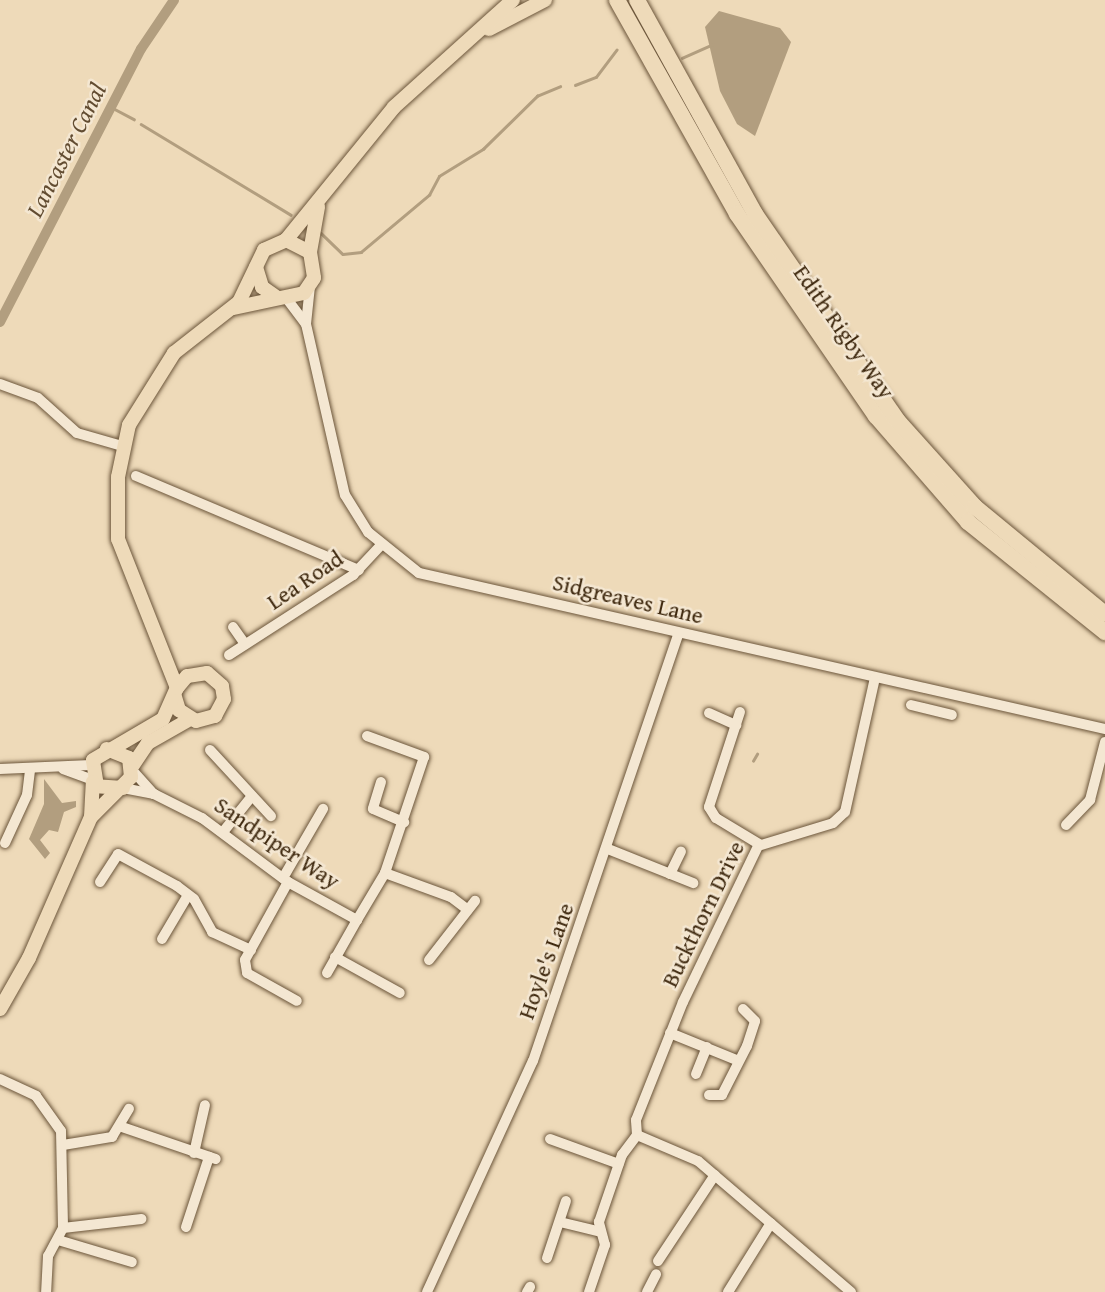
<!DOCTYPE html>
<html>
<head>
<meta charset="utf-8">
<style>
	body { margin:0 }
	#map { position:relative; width:1105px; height:1292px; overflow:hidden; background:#eedab9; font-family:"Gentium Book Plus",serif }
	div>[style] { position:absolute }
	.water>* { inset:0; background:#b29e7f }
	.stream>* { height:2.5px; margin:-1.25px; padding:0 1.25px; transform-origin:1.25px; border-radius:1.25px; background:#b29e7f }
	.canal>* { height:10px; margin:-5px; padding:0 5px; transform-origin:5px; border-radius:5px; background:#b29e7f }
	.roads { filter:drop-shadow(0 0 2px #6b553a) drop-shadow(0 0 2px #6b553a) }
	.minor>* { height:10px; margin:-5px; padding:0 5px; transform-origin:5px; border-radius:5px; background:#f4e7d2 }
	.major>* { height:14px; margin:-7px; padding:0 7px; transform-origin:7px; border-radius:7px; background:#eedab9 }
	.highway>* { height:16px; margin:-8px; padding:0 8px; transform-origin:8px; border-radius:8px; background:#eedab9 }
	span { translate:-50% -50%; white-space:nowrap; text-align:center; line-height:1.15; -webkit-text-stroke:5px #f4e7d2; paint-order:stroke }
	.street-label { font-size:23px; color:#3f290f }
	.water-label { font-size:24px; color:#624c31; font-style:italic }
</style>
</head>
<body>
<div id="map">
	<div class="water">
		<div style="clip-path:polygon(719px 11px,780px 28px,791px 42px,755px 136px,737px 124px,720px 91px,705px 27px)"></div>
		<div style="clip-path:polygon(44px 779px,62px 803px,76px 801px,76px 807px,64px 812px,58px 832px,49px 830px,40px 840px,50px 853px,45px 859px,29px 839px,44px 804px)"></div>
	</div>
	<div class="stream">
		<div style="left:682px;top:58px;width:34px;rotate:-24deg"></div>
		<div style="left:575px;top:85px;width:22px;rotate:-21deg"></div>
		<div style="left:596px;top:77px;width:34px;rotate:-53deg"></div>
		<div style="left:111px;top:107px;width:26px;rotate:28deg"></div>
		<div style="left:141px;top:124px;width:175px;rotate:31.2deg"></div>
		<div style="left:321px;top:233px;width:30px;rotate:44deg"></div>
		<div style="left:343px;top:254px;width:18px;rotate:-6deg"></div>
		<div style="left:361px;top:252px;width:89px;rotate:-40deg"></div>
		<div style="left:429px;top:195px;width:21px;rotate:-62deg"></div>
		<div style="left:439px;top:176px;width:52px;rotate:-31.5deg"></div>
		<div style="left:483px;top:149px;width:76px;rotate:-44.5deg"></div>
		<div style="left:537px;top:96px;width:25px;rotate:-23deg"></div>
		<div style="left:753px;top:761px;width:8px;rotate:-60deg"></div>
	</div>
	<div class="canal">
		<div style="left:0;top:322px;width:307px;rotate:-62.7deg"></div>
		<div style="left:141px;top:49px;width:59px;rotate:-56deg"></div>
	</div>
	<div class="roads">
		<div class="minor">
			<div style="left:310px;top:286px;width:38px;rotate:96deg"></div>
			<div style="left:306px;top:324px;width:175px;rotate:77.2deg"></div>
			<div style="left:345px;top:495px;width:44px;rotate:58.1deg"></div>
			<div style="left:368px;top:532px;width:65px;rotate:38.8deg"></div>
			<div style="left:419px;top:573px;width:704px;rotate:12.81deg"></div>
			<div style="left:287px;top:299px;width:31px;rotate:53deg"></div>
			<div style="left:0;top:384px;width:40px;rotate:20.2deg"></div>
			<div style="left:38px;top:398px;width:52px;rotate:41.9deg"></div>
			<div style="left:77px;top:433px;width:47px;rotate:16.1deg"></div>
			<div style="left:136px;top:476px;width:242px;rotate:22.9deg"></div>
			<div style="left:233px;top:627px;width:21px;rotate:55deg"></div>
			<div style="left:229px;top:655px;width:148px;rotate:-32.8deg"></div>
			<div style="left:353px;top:575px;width:42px;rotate:-46.9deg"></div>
			<div style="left:911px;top:705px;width:42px;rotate:13.7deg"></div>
			<div style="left:740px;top:712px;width:100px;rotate:108.1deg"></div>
			<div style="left:709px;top:807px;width:13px;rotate:58deg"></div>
			<div style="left:716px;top:818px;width:50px;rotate:31.2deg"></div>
			<div style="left:709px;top:713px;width:30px;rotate:24deg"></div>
			<div style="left:367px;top:736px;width:61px;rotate:20.2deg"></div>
			<div style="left:424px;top:757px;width:122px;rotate:108.6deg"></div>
			<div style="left:210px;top:750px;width:90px;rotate:47.3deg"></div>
			<div style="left:0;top:769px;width:91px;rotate:-2.5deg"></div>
			<div style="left:63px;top:769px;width:32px;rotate:20deg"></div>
			<div style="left:133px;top:771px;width:31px;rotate:48deg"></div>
			<div style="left:154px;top:794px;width:54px;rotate:26.6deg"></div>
			<div style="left:202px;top:818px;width:107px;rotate:36.7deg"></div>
			<div style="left:288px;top:882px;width:79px;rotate:28.8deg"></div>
			<div style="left:357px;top:920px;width:55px;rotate:-59.2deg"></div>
			<div style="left:385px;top:873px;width:70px;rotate:20deg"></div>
			<div style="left:451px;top:897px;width:21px;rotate:37deg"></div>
			<div style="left:381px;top:782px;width:28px;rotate:107deg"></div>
			<div style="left:373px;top:809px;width:34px;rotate:23deg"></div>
			<div style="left:123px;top:788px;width:32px;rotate:11deg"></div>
			<div style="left:1066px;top:825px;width:35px;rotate:-46deg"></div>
			<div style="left:1090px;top:800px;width:60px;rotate:-75.5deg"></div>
			<div style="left:223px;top:832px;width:46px;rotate:-51.1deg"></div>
			<div style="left:5px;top:843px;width:53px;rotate:-65.4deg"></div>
			<div style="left:27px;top:795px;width:26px;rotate:-83deg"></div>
			<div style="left:608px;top:849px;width:92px;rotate:21.8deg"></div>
			<div style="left:670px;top:874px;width:25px;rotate:-64deg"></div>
			<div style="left:283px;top:878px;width:80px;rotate:-59.9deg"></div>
			<div style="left:100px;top:882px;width:33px;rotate:-57deg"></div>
			<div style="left:118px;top:854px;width:67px;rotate:28.5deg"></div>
			<div style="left:177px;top:886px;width:21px;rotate:37deg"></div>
			<div style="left:194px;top:899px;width:38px;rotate:61deg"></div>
			<div style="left:212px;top:932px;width:43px;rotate:24.8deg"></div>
			<div style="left:288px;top:882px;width:89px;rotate:118.9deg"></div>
			<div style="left:245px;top:960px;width:13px;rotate:81deg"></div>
			<div style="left:247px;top:973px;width:57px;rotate:29.2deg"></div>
			<div style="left:162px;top:939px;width:51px;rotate:-59.4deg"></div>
			<div style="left:335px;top:957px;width:74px;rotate:29deg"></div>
			<div style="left:429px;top:960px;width:75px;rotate:-52.1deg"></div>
			<div style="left:327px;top:973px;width:61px;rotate:-60.5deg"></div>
			<div style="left:670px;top:1033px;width:74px;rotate:22.1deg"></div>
			<div style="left:696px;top:1074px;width:29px;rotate:-68deg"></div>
			<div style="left:0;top:1079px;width:40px;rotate:25deg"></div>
			<div style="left:36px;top:1096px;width:43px;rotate:54.5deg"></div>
			<div style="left:61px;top:1131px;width:97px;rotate:88.8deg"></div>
			<div style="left:63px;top:1228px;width:32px;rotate:118deg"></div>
			<div style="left:48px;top:1256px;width:36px;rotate:93deg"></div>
			<div style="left:709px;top:1095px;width:13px"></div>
			<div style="left:722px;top:1095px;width:55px;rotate:-63deg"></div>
			<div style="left:747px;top:1046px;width:26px;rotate:-72deg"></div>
			<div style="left:755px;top:1021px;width:17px;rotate:-135deg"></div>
			<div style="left:122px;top:1127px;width:99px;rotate:18.8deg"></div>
			<div style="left:550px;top:1139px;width:73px;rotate:19.9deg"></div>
			<div style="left:63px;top:1145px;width:50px;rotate:-9.3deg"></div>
			<div style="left:112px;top:1137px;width:33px;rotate:-59deg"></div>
			<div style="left:194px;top:1153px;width:49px;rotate:-77.1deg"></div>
			<div style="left:560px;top:1222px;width:42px;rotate:13.7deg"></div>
			<div style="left:186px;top:1227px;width:74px;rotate:-71.8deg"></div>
			<div style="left:63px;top:1228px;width:79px;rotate:-6.6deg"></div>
			<div style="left:58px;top:1240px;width:77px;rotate:16.6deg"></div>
			<div style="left:547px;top:1258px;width:60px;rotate:-71.6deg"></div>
			<div style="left:658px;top:1261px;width:103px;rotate:-56.5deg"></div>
			<div style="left:427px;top:1292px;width:254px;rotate:-65.4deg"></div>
			<div style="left:533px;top:1061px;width:452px;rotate:-71.2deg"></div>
			<div style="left:527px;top:1292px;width:6px;rotate:-59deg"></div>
			<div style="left:589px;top:1292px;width:50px;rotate:-71.2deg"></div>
			<div style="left:605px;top:1245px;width:24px;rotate:-105deg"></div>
			<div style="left:599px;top:1222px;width:71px;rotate:-71.1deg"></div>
			<div style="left:622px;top:1155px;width:25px;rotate:-53deg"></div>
			<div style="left:647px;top:1292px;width:20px;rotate:-63deg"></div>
			<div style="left:728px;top:1292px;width:81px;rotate:-58.1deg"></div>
			<div style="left:851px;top:1292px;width:201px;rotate:-139.4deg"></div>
			<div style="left:698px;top:1161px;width:66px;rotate:-156.9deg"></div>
			<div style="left:637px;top:1135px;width:15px;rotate:-94deg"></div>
			<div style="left:636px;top:1120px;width:127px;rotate:-68.3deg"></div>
			<div style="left:683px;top:1002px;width:173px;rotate:-64.3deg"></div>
			<div style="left:758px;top:846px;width:78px;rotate:-17deg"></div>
			<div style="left:833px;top:823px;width:16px;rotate:-43deg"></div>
			<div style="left:845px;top:812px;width:137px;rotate:-77.4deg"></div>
		</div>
		<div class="major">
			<div style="left:489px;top:29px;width:63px;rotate:-27.4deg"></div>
			<div style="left:286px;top:240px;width:171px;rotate:-50.9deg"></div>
			<div style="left:394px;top:107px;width:160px;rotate:-42deg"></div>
			<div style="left:310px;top:252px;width:46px;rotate:-79.9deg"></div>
			<div style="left:256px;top:267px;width:21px;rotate:73deg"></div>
			<div style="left:262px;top:287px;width:19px;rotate:35deg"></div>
			<div style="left:175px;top:697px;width:14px;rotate:73deg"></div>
			<div style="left:179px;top:710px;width:20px;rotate:33deg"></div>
			<div style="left:196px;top:721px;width:20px;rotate:-15deg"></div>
			<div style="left:215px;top:716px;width:19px;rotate:-62deg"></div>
			<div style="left:224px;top:699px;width:13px;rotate:-99deg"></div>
			<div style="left:222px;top:686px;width:20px;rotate:-139deg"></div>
			<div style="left:207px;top:673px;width:20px;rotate:171deg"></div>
			<div style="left:187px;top:676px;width:16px;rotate:130deg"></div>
			<div style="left:133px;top:765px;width:27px;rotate:-56deg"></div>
			<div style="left:148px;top:743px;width:48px;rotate:-29.7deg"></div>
			<div style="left:123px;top:788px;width:26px;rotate:-176deg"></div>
			<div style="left:97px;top:786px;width:26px;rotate:-99deg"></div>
			<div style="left:93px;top:760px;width:81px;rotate:-30.4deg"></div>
			<div style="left:163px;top:719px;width:34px;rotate:-66deg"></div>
			<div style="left:177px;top:688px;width:160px;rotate:-111.6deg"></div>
			<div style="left:118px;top:539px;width:62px;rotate:-90deg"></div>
			<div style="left:118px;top:477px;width:53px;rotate:-78.1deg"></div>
			<div style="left:129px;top:425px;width:85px;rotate:-58deg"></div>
			<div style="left:174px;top:353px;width:83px;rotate:-38.1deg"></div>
			<div style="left:239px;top:302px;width:58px;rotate:-64.3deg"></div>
			<div style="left:264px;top:250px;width:24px;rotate:-24deg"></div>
			<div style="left:286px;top:240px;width:27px;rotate:27deg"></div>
			<div style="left:310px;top:252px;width:26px;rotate:81deg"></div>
			<div style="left:314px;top:278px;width:18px;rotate:124deg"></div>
			<div style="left:304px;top:293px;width:73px;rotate:168.1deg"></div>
			<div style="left:92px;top:816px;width:55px;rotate:-45deg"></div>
			<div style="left:131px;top:777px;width:19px;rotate:-96deg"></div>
			<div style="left:129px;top:758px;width:24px;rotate:-158deg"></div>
			<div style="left:0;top:1009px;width:59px;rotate:-60.4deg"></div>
			<div style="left:29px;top:958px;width:154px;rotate:-66.3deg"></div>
			<div style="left:91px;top:817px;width:35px;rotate:-87deg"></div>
		</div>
		<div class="highway">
			<div style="left:617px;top:0;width:245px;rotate:60.7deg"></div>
			<div style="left:737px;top:214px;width:245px;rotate:55.5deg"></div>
			<div style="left:876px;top:416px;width:140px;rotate:49deg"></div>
			<div style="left:968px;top:522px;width:176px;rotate:38.8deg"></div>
			<div style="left:637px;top:0;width:244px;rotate:61.1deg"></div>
			<div style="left:755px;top:214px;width:250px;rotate:55.4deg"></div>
			<div style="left:897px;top:420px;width:117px;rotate:48.1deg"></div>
			<div style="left:975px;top:507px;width:168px;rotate:39.5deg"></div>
		</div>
	</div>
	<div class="street-label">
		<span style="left:844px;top:332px;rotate:55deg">Edith Rigby Way</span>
		<span style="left:305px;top:580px;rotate:-34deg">Lea Road</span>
		<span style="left:628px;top:599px;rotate:13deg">Sidgreaves Lane</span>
		<span style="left:277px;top:843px;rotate:34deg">Sandpiper Way</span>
		<span style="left:703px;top:914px;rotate:-64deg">Buckthorn Drive</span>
		<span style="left:546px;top:961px;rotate:-70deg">Hoyle's Lane</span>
	</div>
	<div class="water-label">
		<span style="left:66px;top:150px;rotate:-63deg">Lancaster Canal</span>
	</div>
</div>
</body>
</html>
